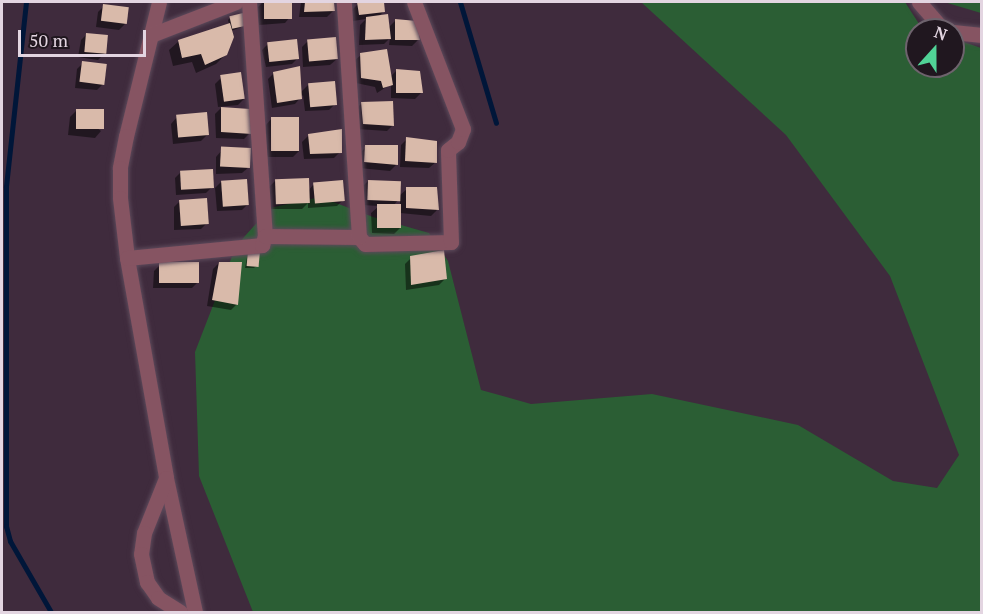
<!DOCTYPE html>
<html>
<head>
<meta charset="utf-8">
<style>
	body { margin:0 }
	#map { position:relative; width:983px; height:614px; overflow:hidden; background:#3f2b3d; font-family:"PT Serif",serif }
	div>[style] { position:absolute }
	.green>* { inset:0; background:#2b5e34 }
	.shadow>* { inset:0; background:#0007 }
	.stream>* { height:5px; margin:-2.5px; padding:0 2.5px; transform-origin:2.5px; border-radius:2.5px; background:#001639 }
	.building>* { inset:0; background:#d9baaa; transform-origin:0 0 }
	.roads { filter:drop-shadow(0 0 2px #5d4a5b) drop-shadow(0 0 2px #5d4a5b) }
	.street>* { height:15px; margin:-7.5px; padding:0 7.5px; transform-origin:7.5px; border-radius:7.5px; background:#865462 }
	span { translate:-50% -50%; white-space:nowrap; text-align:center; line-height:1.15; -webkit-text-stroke:6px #20171f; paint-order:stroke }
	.frame { position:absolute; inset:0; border:3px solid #e3d5e1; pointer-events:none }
	.north { position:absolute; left:905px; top:18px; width:60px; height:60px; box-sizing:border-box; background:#20171f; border:2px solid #6e636d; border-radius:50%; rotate:21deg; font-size:16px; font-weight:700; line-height:24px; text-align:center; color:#e3d5e1 }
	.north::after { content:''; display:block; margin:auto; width:21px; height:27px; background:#51d397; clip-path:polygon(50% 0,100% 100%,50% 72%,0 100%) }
	.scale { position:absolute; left:18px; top:30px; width:128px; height:27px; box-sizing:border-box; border:3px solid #e3d5e1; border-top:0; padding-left:8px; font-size:18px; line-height:21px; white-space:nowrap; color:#e3d5e1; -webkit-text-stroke:4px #20171f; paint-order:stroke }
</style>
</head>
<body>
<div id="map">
	<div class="green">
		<div style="clip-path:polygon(641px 2px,905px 2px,921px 27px,930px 30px,917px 30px,917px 66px,953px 66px,953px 38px,981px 48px,981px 612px,253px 612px,199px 476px,195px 352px,236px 246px,270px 208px,320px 197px,373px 217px,429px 233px,448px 261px,481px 390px,531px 404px,652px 394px,798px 425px,893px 481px,937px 488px,959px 455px,890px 276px,786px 135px)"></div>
		<div style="clip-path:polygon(944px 2px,981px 2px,981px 13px)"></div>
	</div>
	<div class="shadow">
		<div style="clip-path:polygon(263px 2px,291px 2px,291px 16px,285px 23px,259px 25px,258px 7px)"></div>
		<div style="clip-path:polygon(301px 2px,333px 2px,333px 11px,327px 17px,299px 17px)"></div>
		<div style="clip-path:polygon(382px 2px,384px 11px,378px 17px,388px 28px,396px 20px,418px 40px,412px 46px,389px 45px,390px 38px,384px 44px,359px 45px,360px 25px,366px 19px,353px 21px,352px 10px,358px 4px)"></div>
		<div style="clip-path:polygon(104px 6px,125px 24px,119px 30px,96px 27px,98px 12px)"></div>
		<div style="clip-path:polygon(230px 18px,244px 26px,231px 31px,226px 54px,216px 64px,196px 73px,192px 62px,173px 66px,169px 50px,179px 41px,229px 24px,228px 20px)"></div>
		<div style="clip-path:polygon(87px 34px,104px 54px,98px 60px,78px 57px,81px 40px)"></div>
		<div style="clip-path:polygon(308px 41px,337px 59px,330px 65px,303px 67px,302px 47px)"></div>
		<div style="clip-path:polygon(268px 44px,298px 58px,292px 64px,266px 67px,262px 50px)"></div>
		<div style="clip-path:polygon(361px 55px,390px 77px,397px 70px,421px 93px,415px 99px,391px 98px,391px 84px,377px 93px,375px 87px,356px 83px,354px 61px)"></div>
		<div style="clip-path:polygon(83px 63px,103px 84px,97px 90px,75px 88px,77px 69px)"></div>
		<div style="clip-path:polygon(274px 73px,300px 93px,309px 84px,335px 104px,329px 110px,305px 111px,303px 95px,295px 104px,272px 108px,268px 79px)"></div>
		<div style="clip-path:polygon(221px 78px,244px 99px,238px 105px,218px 107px,215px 84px)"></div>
		<div style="clip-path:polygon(361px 104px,393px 125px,387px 131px,357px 129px,355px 110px)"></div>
		<div style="clip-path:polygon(221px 108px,250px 133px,244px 139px,216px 138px,215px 114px)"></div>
		<div style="clip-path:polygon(76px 111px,101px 131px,95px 138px,68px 135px,70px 117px)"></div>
		<div style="clip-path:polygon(177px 117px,207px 135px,201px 141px,173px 144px,171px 124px)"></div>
		<div style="clip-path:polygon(272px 118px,299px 151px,293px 157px,266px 157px,266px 125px)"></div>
		<div style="clip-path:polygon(308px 136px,340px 152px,334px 158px,304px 159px,302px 142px)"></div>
		<div style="clip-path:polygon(407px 139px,436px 162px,429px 168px,400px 167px,401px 145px)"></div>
		<div style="clip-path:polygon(366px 147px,396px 165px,390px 171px,359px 168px,360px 153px)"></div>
		<div style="clip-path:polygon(222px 150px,249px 167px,242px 173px,216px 174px,216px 157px)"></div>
		<div style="clip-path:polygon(181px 172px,212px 187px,206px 193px,176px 195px,175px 178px)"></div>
		<div style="clip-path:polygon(275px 181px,308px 191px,313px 185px,343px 200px,337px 206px,308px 208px,308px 203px,302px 209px,268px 209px,269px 187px)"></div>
		<div style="clip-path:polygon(evenodd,368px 181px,399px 196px,407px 189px,437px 210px,431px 216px,400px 213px,400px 228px,394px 234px,372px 233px,371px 213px,379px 206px,362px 205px,362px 187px,368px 181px,400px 198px,400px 205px,393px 206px,400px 198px)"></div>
		<div style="clip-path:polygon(221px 182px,248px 204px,242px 210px,217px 211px,215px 188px)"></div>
		<div style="clip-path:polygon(180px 201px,207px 223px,201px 229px,174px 230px,174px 207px)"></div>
		<div style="clip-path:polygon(248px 252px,257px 265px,254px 268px,245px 268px)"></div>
		<div style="clip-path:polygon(411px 258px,445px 279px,439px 285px,406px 290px,405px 264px)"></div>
		<div style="clip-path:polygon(219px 263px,237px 304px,231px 310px,207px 306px,213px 269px)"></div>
		<div style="clip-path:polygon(160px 265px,198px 282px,192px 288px,153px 288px,154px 271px)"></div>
	</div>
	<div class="stream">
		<div style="left:26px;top:2px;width:186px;rotate:96.2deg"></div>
		<div style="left:6px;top:187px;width:339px;rotate:90deg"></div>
		<div style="left:6px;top:526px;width:16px;rotate:75deg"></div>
		<div style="left:10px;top:541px;width:82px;rotate:60deg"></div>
		<div style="left:460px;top:2px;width:126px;rotate:73.4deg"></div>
	</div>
	<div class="building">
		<div style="left:264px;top:2px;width:28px;height:17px"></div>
		<div style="clip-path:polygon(305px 2px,334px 2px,335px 11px,304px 12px)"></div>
		<div style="clip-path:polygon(357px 2px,384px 2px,385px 12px,359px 15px)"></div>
		<div style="left:103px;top:4px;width:26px;height:17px;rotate:7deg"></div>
		<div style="left:243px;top:13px;width:13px;height:14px;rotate:77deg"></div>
		<div style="clip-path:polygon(388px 14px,391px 39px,365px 40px,366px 17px)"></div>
		<div style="clip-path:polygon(395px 19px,417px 21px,420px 40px,395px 40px)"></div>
		<div style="clip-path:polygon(230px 23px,234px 37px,227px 55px,205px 65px,201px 54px,182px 58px,178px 40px)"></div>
		<div style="left:86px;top:33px;width:22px;height:19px;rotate:5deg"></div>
		<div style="left:336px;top:37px;width:22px;height:29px;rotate:85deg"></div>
		<div style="left:297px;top:39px;width:20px;height:30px;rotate:84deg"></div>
		<div style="clip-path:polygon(387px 49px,393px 85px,383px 88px,381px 81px,361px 78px,360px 53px)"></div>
		<div style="left:82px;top:61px;width:25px;height:21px;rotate:7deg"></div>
		<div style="clip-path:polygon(300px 66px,302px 99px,277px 103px,273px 72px)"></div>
		<div style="clip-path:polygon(396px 69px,420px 71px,423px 93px,396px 93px)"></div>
		<div style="left:241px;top:72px;width:27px;height:21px;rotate:82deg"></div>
		<div style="left:335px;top:81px;width:24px;height:27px;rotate:85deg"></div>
		<div style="clip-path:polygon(393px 101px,394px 126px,363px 124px,361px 102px)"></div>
		<div style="clip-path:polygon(221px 107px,250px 109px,252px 134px,221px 132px)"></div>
		<div style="left:76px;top:109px;width:28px;height:20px"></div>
		<div style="left:207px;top:112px;width:23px;height:31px;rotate:85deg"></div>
		<div style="left:271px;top:117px;width:28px;height:34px"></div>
		<div style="clip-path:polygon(342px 129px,342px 153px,310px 154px,308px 134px)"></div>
		<div style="clip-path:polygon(406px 137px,437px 141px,437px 163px,405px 161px)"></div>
		<div style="clip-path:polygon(365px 145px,398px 145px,398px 165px,364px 162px)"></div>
		<div style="left:251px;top:148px;width:20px;height:30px;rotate:93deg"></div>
		<div style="left:213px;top:169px;width:19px;height:33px;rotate:87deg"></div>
		<div style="left:309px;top:178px;width:25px;height:34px;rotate:88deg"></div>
		<div style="left:247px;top:179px;width:26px;height:26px;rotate:86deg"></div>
		<div style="left:343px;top:180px;width:21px;height:30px;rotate:85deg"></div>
		<div style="left:368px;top:180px;width:33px;height:20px;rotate:2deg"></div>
		<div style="clip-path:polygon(406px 187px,437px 187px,439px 210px,406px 208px)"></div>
		<div style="left:207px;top:198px;width:26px;height:28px;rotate:86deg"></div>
		<div style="left:401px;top:204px;width:24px;height:24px;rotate:90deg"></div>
		<div style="left:248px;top:250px;width:12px;height:16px;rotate:5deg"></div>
		<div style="clip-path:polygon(444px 250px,447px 279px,411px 285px,410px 256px)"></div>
		<div style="left:199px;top:262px;width:21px;height:40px;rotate:90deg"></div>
		<div style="clip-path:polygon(219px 262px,242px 262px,238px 305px,212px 300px)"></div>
	</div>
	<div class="roads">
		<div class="street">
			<div style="left:159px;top:2px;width:138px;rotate:103.8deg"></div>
			<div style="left:126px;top:136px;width:33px;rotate:101deg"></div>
			<div style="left:120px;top:168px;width:30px;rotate:90deg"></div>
			<div style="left:120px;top:198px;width:60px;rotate:83.3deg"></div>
			<div style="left:127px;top:258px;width:223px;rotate:79.9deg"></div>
			<div style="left:166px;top:478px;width:137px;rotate:77.8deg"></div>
			<div style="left:249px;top:2px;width:235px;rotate:86.1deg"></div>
			<div style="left:919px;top:2px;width:32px;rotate:49deg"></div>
			<div style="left:940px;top:26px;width:10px;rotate:24deg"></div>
			<div style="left:953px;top:32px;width:29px;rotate:6deg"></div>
			<div style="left:151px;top:35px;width:91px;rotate:-21.2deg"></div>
			<div style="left:359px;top:237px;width:9px;rotate:49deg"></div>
			<div style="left:365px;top:244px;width:86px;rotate:-1.3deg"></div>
			<div style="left:451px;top:242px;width:92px;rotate:-91.9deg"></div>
			<div style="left:448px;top:150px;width:13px;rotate:-39deg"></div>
			<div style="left:458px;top:142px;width:14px;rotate:-69deg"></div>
			<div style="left:463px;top:129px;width:136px;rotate:-111.1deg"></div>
			<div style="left:127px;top:258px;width:136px;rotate:-5.5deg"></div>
			<div style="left:262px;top:245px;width:9px;rotate:-72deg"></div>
			<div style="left:265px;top:236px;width:94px;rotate:0.6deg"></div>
			<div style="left:359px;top:237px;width:235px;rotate:-93.7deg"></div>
			<div style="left:166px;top:478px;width:59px;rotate:111.8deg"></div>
			<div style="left:144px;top:533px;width:21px;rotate:98deg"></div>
			<div style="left:141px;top:554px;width:29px;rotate:78deg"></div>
			<div style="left:147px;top:582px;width:19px;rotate:55deg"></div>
			<div style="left:158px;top:598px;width:26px;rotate:32deg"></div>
		</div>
	</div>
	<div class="frame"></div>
	<div class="north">N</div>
	<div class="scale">50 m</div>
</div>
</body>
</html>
